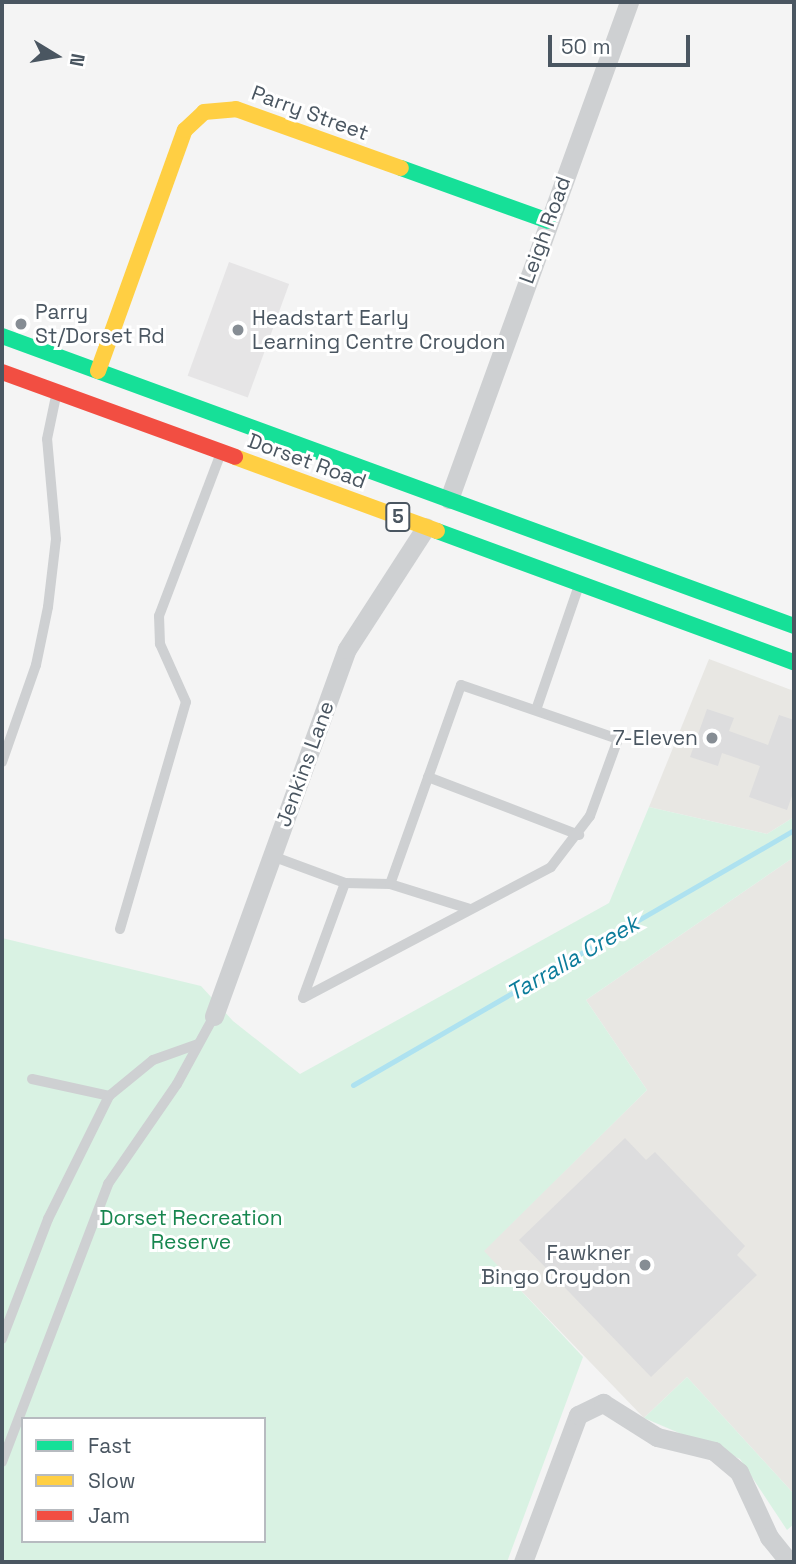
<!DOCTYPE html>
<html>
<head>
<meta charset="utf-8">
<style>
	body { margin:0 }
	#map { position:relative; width:796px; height:1564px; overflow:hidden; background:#f4f4f4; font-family:"Space Grotesk",sans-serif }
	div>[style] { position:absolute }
	.commercial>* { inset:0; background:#e8e7e3 }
	.education>* { inset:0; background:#e6e5e6; transform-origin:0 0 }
	.green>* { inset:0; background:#d9f2e3 }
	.stream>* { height:5px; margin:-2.5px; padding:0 2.5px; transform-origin:2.5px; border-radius:2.5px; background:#aee2f0 }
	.building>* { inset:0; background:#ddddde }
	.lane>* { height:10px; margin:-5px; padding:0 5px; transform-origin:5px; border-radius:5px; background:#ced0d2 }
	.street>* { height:19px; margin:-9.5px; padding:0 9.5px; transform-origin:9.5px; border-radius:9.5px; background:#ced0d2 }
	.fast>* { height:16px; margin:-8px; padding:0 8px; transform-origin:8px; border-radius:8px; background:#16e098 }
	.slow>* { height:16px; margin:-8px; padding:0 8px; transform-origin:8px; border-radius:8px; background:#ffcf43 }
	.jam>* { height:16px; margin:-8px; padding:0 8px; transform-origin:8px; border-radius:8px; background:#f24e42 }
	.dots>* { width:19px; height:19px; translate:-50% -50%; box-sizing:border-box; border:4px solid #fff; border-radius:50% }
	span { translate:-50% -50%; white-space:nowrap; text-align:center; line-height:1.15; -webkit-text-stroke:6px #fff; paint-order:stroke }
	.shield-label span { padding:2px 5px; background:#fff; border:2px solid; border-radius:5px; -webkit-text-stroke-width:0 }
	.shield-label { font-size:19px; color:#4a5661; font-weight:700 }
	.street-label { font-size:21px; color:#4a5661 }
	.poi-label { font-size:21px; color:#4a5661 }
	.left { translate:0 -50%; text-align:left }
	.right { translate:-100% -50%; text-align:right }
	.park-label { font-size:21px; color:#17864f }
	.water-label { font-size:23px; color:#0c7c9b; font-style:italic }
	.frame { position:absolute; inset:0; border:4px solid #4a5661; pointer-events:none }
	.legend { position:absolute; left:21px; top:1417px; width:245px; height:126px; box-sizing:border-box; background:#fff; border:2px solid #b7bbc0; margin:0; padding:9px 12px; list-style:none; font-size:21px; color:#4a5661 }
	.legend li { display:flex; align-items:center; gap:14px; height:35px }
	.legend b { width:35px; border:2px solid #b7bbc0 }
	.north { position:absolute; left:21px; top:21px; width:70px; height:70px; -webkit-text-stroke:5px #fff; paint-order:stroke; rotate:101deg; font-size:19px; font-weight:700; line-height:28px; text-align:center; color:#4a5661 }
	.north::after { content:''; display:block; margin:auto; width:24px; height:32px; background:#4a5661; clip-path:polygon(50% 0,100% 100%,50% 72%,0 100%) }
	.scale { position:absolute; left:548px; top:35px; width:142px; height:32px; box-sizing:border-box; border:4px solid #4a5661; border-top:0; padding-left:9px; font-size:21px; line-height:24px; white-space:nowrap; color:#4a5661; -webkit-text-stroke:5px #fff; paint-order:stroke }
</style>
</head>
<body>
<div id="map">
	<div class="commercial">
		<div style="clip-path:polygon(709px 659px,794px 691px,794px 817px,767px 834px,649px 807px)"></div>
		<div style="clip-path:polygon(794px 857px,794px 1494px,687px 1377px,644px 1418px,483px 1251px,647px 1090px,586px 1000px)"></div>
	</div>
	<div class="education">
		<div style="left:229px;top:262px;width:64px;height:121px;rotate:20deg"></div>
	</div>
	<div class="green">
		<div style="clip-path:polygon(evenodd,649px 807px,767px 834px,794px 817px,794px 857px,586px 1000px,647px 1090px,484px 1251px,583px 1357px,507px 1562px,2px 1562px,2px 938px,201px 986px,233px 1021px,300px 1074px,609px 903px,649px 807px,23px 1419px,264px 1419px,264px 1541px,23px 1541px,23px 1419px)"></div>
		<div style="clip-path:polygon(687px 1377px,794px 1494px,794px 1524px,787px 1530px,740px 1459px,644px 1418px)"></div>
	</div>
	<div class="stream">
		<div style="left:353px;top:1085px;width:509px;rotate:-30.04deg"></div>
	</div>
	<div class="building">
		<div style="clip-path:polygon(707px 709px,734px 718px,729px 731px,768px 745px,779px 715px,794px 720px,794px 790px,787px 810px,749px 797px,760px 766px,722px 753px,718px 766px,690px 757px)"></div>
		<div style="clip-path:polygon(625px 1138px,646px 1160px,655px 1152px,675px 1173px,745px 1246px,737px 1255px,757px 1275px,651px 1377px,519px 1240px)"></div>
	</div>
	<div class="lane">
		<div style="left:536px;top:710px;width:129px;rotate:-71deg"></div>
		<div style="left:2px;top:762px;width:103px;rotate:-70.7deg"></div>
		<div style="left:36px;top:665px;width:59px;rotate:-78.3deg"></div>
		<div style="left:48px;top:607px;width:68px;rotate:-83.3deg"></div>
		<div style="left:56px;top:539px;width:100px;rotate:-95.1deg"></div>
		<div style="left:47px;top:439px;width:44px;rotate:-78.2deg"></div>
		<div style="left:428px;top:777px;width:162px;rotate:21deg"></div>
		<div style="left:272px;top:856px;width:78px;rotate:20.3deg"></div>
		<div style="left:345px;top:883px;width:45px;rotate:1.3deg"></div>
		<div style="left:390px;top:884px;width:84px;rotate:17.4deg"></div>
		<div style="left:345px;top:883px;width:122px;rotate:110.1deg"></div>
		<div style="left:303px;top:998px;width:280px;rotate:-27.8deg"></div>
		<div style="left:551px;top:867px;width:64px;rotate:-52.6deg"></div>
		<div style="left:590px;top:816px;width:82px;rotate:-70deg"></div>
		<div style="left:618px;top:739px;width:166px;rotate:-161deg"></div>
		<div style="left:461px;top:685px;width:211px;rotate:109.6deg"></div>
		<div style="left:120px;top:929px;width:236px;rotate:-73.8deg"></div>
		<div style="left:186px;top:702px;width:64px;rotate:-114.1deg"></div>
		<div style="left:160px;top:644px;width:28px;rotate:-92deg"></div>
		<div style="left:159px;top:616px;width:172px;rotate:-69.2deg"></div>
		<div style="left:32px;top:1079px;width:79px;rotate:12.4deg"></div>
		<div style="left:2px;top:1339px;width:129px;rotate:-69deg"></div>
		<div style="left:48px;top:1219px;width:137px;rotate:-63.6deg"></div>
		<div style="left:109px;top:1096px;width:57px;rotate:-39.3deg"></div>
		<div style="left:153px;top:1060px;width:48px;rotate:-19.6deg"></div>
		<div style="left:2px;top:1462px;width:298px;rotate:-69.1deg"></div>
		<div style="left:108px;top:1184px;width:121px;rotate:-55.4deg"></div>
		<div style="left:177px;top:1084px;width:77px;rotate:-61.4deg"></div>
	</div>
	<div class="street">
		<div style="left:449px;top:499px;width:529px;rotate:-70.09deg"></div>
		<div style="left:214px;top:1016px;width:390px;rotate:-70.1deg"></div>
		<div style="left:347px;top:649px;width:145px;rotate:-57.1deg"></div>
		<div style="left:523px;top:1562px;width:157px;rotate:-69.5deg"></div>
		<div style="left:578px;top:1415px;width:28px;rotate:-26deg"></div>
		<div style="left:603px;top:1403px;width:64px;rotate:32.2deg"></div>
		<div style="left:657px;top:1437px;width:59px;rotate:13.8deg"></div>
		<div style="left:714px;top:1451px;width:33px;rotate:40deg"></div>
		<div style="left:739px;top:1472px;width:72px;rotate:65.2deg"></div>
		<div style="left:769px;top:1537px;width:32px;rotate:51deg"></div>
	</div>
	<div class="fast">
		<div style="left:401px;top:168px;width:156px;rotate:19.8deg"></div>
		<div style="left:2px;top:336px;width:843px;rotate:20.11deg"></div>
		<div style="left:437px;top:531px;width:380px;rotate:20.2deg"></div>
	</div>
	<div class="slow">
		<div style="left:98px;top:371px;width:256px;rotate:-70.2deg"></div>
		<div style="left:185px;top:130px;width:26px;rotate:-43deg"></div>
		<div style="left:204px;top:112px;width:32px;rotate:-5deg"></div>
		<div style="left:236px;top:109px;width:175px;rotate:19.7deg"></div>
		<div style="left:235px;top:457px;width:215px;rotate:20.1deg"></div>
	</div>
	<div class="jam">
		<div style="left:2px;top:372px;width:248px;rotate:20deg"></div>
	</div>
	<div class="dots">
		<div style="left:21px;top:324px;background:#868d94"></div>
		<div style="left:238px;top:330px;background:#868d94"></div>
		<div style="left:712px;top:738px;background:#868d94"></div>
		<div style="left:645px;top:1265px;background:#868d94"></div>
	</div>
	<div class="shield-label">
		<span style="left:398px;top:517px">5</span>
	</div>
	<div class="street-label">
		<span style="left:310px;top:113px;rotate:20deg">Parry Street</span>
		<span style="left:545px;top:230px;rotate:-70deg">Leigh Road</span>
		<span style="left:307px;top:461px;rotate:20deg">Dorset Road</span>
		<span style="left:305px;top:764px;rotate:-70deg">Jenkins Lane</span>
	</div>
	<div class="poi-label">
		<span class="left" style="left:35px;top:324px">Parry<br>St/Dorset Rd</span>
		<span class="left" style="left:252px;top:330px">Headstart Early<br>Learning Centre Croydon</span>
		<span class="right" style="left:698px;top:738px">7-Eleven</span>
		<span class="right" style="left:631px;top:1265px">Fawkner<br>Bingo Croydon</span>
	</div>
	<div class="park-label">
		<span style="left:191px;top:1230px">Dorset Recreation<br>Reserve</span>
	</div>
	<div class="water-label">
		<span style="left:573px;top:958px;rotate:-30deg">Tarralla Creek</span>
	</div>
	<div class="frame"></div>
	<ul class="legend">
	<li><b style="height:9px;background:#16e098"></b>Fast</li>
	<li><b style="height:9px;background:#ffcf43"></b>Slow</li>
	<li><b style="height:9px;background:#f24e42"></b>Jam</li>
	</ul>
	<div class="north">N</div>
	<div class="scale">50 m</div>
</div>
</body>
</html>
